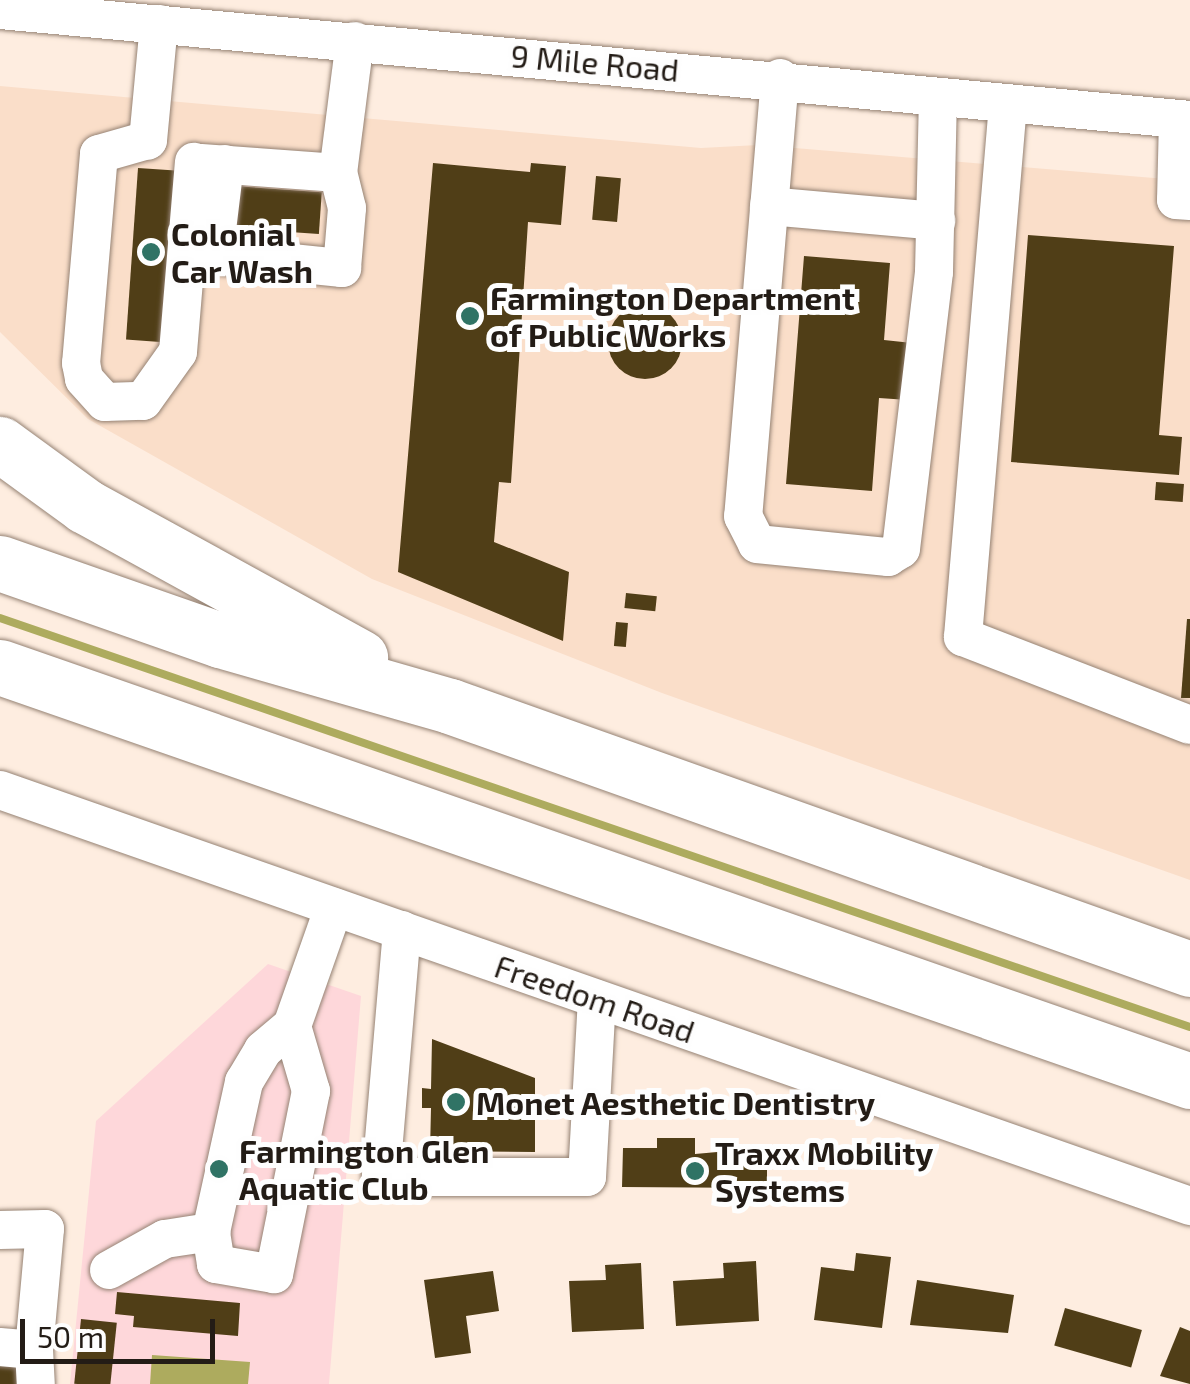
<!DOCTYPE html>
<html>
<head>
<meta charset="utf-8">
<style>
	body { margin:0 }
	#map { position:relative; width:1190px; height:1384px; overflow:hidden; background:#feede0; font-family:"Exo 2",sans-serif }
	div>[style] { position:absolute }
	.built>* { inset:0; background:#fadec9 }
	.green>* { inset:0; background:#fed7da }
	.water>* { inset:0; background:#adab5e }
	.stream>* { height:8px; margin:-4px; padding:0 4px; transform-origin:4px; border-radius:4px; background:#adab5e }
	.building>* { inset:0; background:#503e17; transform-origin:0 0 }
	.round { border-radius:50% }
	.roads { filter:drop-shadow(0 0 2px #958273) drop-shadow(0 0 2px #958273) }
	.minor>* { height:38px; margin:-19px; padding:0 19px; transform-origin:19px; border-radius:19px; background:#fff }
	.highway>* { height:55px; margin:-27.5px; padding:0 27.5px; transform-origin:27.5px; border-radius:27.5px; background:#fff }
	.dots>* { width:28px; height:28px; translate:-50% -50%; box-sizing:border-box; border:5px solid #fefefe; border-radius:50% }
	span { translate:-50% -50%; white-space:nowrap; text-align:center; line-height:1.15; -webkit-text-stroke:10px #fefefe; paint-order:stroke }
	.street-label { font-size:32px; color:#231c16 }
	.poi-label { font-size:32px; color:#231c16; font-weight:700 }
	.left { translate:0 -50%; text-align:left }
	.scale { position:absolute; left:20px; top:1319px; width:195px; height:45px; box-sizing:border-box; border:5px solid #231c16; border-top:0; padding-left:12px; font-size:30px; line-height:35px; white-space:nowrap; color:#231c16; -webkit-text-stroke:8px #fefefe; paint-order:stroke }
</style>
</head>
<body>
<div id="map">
	<div class="built">
		<div style="clip-path:polygon(0 86px,701px 148px,758px 145px,1190px 181px,1190px 880px,662px 693px,372px 579px,88px 419px,0 332px)"></div>
	</div>
	<div class="green">
		<div style="clip-path:polygon(268px 964px,361px 996px,329px 1384px,70px 1384px,96px 1121px)"></div>
	</div>
	<div class="water">
		<div style="clip-path:polygon(152px 1355px,250px 1362px,248px 1384px,150px 1384px)"></div>
	</div>
	<div class="stream">
		<div style="left:0;top:618px;width:1258px;rotate:18.97deg"></div>
	</div>
	<div class="building">
		<div style="clip-path:polygon(433px 163px,530px 172px,531px 163px,566px 166px,561px 225px,528px 222px,511px 483px,499px 482px,494px 542px,569px 572px,563px 641px,398px 572px)"></div>
		<div style="left:138px;top:168px;width:41px;height:172px;rotate:4deg"></div>
		<div style="left:596px;top:176px;width:25px;height:44px;rotate:5deg"></div>
		<div style="left:234px;top:186px;width:88px;height:42px;rotate:4deg"></div>
		<div style="clip-path:polygon(1028px 235px,1174px 246px,1159px 435px,1182px 437px,1179px 475px,1011px 462px)"></div>
		<div style="clip-path:polygon(804px 256px,890px 263px,884px 340px,912px 343px,908px 400px,879px 398px,872px 491px,786px 484px)"></div>
		<div class="round" style="left:608px;top:305px;width:74px;height:74px"></div>
		<div style="left:1156px;top:482px;width:28px;height:18px;rotate:4deg"></div>
		<div style="left:626px;top:593px;width:31px;height:15px;rotate:6deg"></div>
		<div style="clip-path:polygon(1187px 619px,1190px 619px,1190px 698px,1181px 698px)"></div>
		<div style="left:616px;top:622px;width:12px;height:24px;rotate:5deg"></div>
		<div style="clip-path:polygon(evenodd,432px 1039px,535px 1078px,535px 1152px,430px 1151px,431px 1108px,422px 1108px,422px 1088px,431px 1089px,432px 1039px,507px 1095px,507px 1112px,490px 1112px,490px 1096px,507px 1095px)"></div>
		<div style="clip-path:polygon(657px 1138px,695px 1138px,695px 1154px,751px 1149px,751px 1155px,767px 1154px,767px 1188px,622px 1187px,623px 1148px,657px 1148px)"></div>
		<div style="clip-path:polygon(856px 1253px,891px 1257px,882px 1328px,814px 1320px,821px 1267px,854px 1271px)"></div>
		<div style="clip-path:polygon(756px 1261px,759px 1321px,676px 1326px,673px 1281px,724px 1278px,723px 1263px)"></div>
		<div style="clip-path:polygon(641px 1263px,644px 1329px,572px 1332px,569px 1281px,606px 1280px,605px 1265px)"></div>
		<div style="clip-path:polygon(493px 1271px,499px 1311px,466px 1316px,471px 1353px,435px 1358px,424px 1280px)"></div>
		<div style="clip-path:polygon(917px 1280px,1014px 1295px,1008px 1333px,910px 1325px)"></div>
		<div style="clip-path:polygon(117px 1292px,240px 1303px,238px 1336px,133px 1327px,134px 1316px,115px 1314px)"></div>
		<div style="left:1065px;top:1308px;width:80px;height:39px;rotate:16deg"></div>
		<div style="left:81px;top:1319px;width:36px;height:65px;rotate:6deg"></div>
		<div style="clip-path:polygon(1180px 1327px,1190px 1331px,1190px 1384px,1160px 1376px)"></div>
		<div style="left:0;top:1360px;width:20px;height:24px;rotate:6deg"></div>
	</div>
	<div class="roads">
		<div class="minor">
			<div style="left:0;top:10px;width:1195px;rotate:5.28deg"></div>
			<div style="left:159px;top:24px;width:117px;rotate:95.4deg"></div>
			<div style="left:148px;top:140px;width:51px;rotate:164.1deg"></div>
			<div style="left:99px;top:154px;width:210px;rotate:94.9deg"></div>
			<div style="left:81px;top:363px;width:16px;rotate:79deg"></div>
			<div style="left:84px;top:379px;width:31px;rotate:48deg"></div>
			<div style="left:105px;top:402px;width:38px;rotate:-2deg"></div>
			<div style="left:143px;top:401px;width:60px;rotate:-54.5deg"></div>
			<div style="left:178px;top:352px;width:191px;rotate:-85.2deg"></div>
			<div style="left:780px;top:78px;width:440px;rotate:94.8deg"></div>
			<div style="left:743px;top:516px;width:31px;rotate:63deg"></div>
			<div style="left:757px;top:544px;width:132px;rotate:5.7deg"></div>
			<div style="left:888px;top:557px;width:15px;rotate:-32deg"></div>
			<div style="left:901px;top:549px;width:279px;rotate:-83.2deg"></div>
			<div style="left:934px;top:272px;width:175px;rotate:-88.7deg"></div>
			<div style="left:1008px;top:104px;width:535px;rotate:94.83deg"></div>
			<div style="left:963px;top:637px;width:243px;rotate:21.2deg"></div>
			<div style="left:1178px;top:119px;width:81px;rotate:91.4deg"></div>
			<div style="left:1176px;top:200px;width:14px;rotate:4deg"></div>
			<div style="left:201px;top:163px;width:137px;rotate:4.2deg"></div>
			<div style="left:225px;top:164px;width:92px;rotate:96.9deg"></div>
			<div style="left:214px;top:255px;width:129px;rotate:5.8deg"></div>
			<div style="left:342px;top:268px;width:60px;rotate:-85.2deg"></div>
			<div style="left:347px;top:208px;width:36px;rotate:-104deg"></div>
			<div style="left:338px;top:173px;width:133px;rotate:-82.7deg"></div>
			<div style="left:769px;top:206px;width:168px;rotate:5.1deg"></div>
			<div style="left:0;top:790px;width:1261px;rotate:19.27deg"></div>
			<div style="left:402px;top:930px;width:248px;rotate:94.9deg"></div>
			<div style="left:381px;top:1177px;width:206px"></div>
			<div style="left:587px;top:1177px;width:178px;rotate:-86.8deg"></div>
			<div style="left:292px;top:1026px;width:68px;rotate:73.7deg"></div>
			<div style="left:311px;top:1091px;width:187px;rotate:101.4deg"></div>
			<div style="left:274px;top:1274px;width:59px;rotate:-170.2deg"></div>
			<div style="left:216px;top:1264px;width:32px;rotate:-99deg"></div>
			<div style="left:211px;top:1232px;width:154px;rotate:-77.6deg"></div>
			<div style="left:244px;top:1082px;width:37px;rotate:-59deg"></div>
			<div style="left:263px;top:1050px;width:38px;rotate:-40deg"></div>
			<div style="left:292px;top:1026px;width:126px;rotate:-70.6deg"></div>
			<div style="left:0;top:1230px;width:45px;rotate:-1.3deg"></div>
			<div style="left:45px;top:1229px;width:121px;rotate:95.2deg"></div>
			<div style="left:109px;top:1270px;width:64px;rotate:-29deg"></div>
			<div style="left:165px;top:1239px;width:47px;rotate:-8.7deg"></div>
			<div style="left:0;top:1347px;width:34px;rotate:5deg"></div>
			<div style="left:34px;top:1350px;width:34px;rotate:87deg"></div>
		</div>
		<div class="highway">
			<div style="left:0;top:444px;width:105px;rotate:36.1deg"></div>
			<div style="left:85px;top:506px;width:314px;rotate:28.8deg"></div>
			<div style="left:0;top:563px;width:233px;rotate:19.3deg"></div>
			<div style="left:220px;top:640px;width:239px;rotate:16deg"></div>
			<div style="left:450px;top:706px;width:785px;rotate:19.57deg"></div>
			<div style="left:0;top:667px;width:1260px;rotate:19.18deg"></div>
		</div>
	</div>
	<div class="dots">
		<div style="left:151px;top:252px;background:#307365"></div>
		<div style="left:470px;top:316px;background:#307365"></div>
		<div style="left:456px;top:1102px;background:#307365"></div>
		<div style="left:219px;top:1169px;background:#307365"></div>
		<div style="left:695px;top:1171px;background:#307365"></div>
	</div>
	<div class="street-label">
		<span style="left:595px;top:62px;rotate:5deg">9 Mile Road</span>
		<span style="left:595px;top:998px;rotate:19deg">Freedom Road</span>
	</div>
	<div class="poi-label">
		<span class="left" style="left:171px;top:252px">Colonial<br>Car Wash</span>
		<span class="left" style="left:490px;top:316px">Farmington Department<br>of Public Works</span>
		<span class="left" style="left:476px;top:1102px">Monet Aesthetic Dentistry</span>
		<span class="left" style="left:239px;top:1169px">Farmington Glen<br>Aquatic Club</span>
		<span class="left" style="left:715px;top:1171px">Traxx Mobility<br>Systems</span>
	</div>
	<div class="scale">50 m</div>
</div>
</body>
</html>
